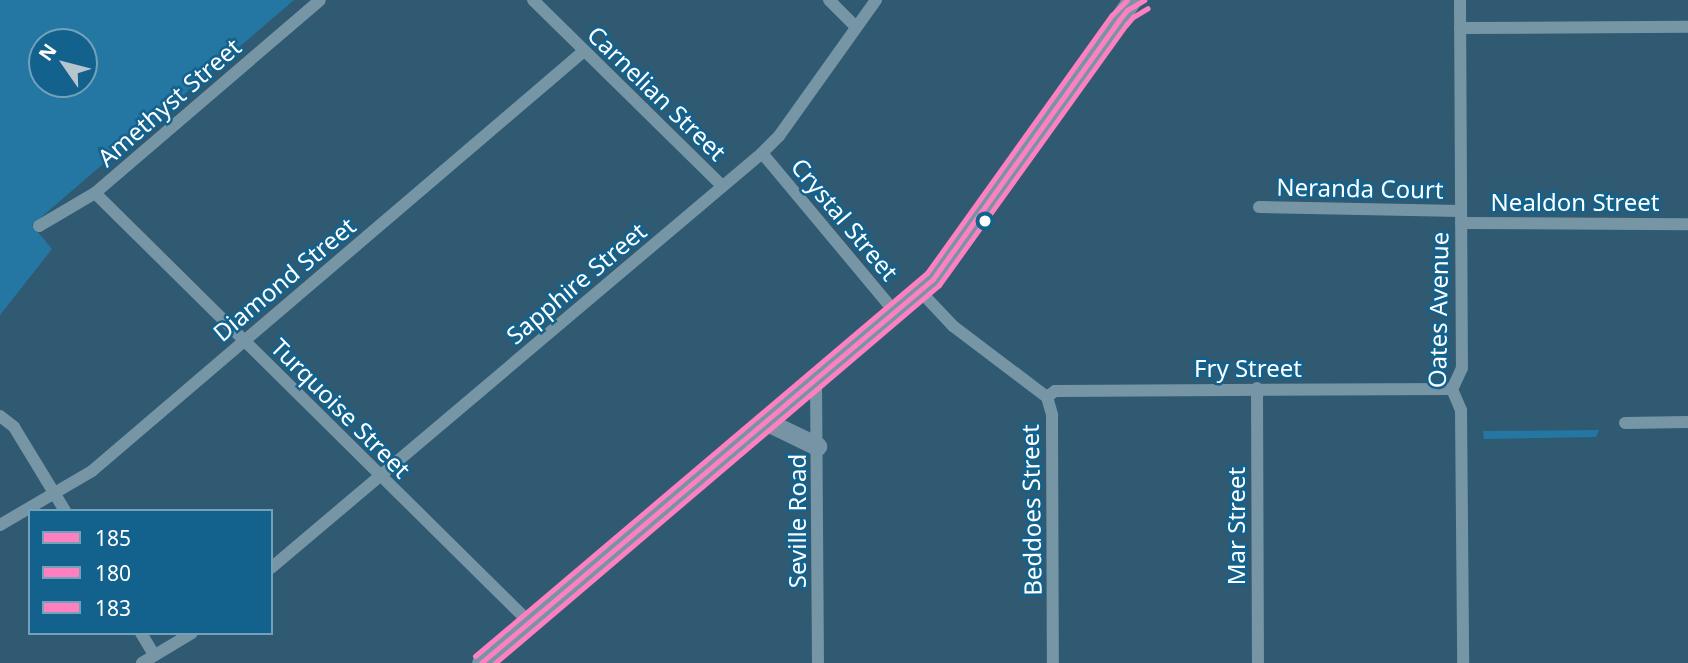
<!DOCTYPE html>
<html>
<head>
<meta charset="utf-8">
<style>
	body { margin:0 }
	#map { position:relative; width:1688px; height:663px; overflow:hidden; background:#2f5a72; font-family:"Noto Sans",sans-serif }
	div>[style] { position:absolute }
	.green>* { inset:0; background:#2477a3 }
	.street>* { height:12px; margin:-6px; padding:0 6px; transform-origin:6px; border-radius:6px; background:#7696a6 }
	.primary>* { height:19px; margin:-9.5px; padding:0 9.5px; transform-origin:9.5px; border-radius:9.5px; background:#7694a5 }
	.bus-1>* { height:5px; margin:-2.5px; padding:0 2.5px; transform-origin:2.5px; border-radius:2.5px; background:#ff80c0 }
	.bus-2>* { height:5px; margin:-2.5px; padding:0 2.5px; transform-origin:2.5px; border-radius:2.5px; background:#ff80c0 }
	.bus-3>* { height:5px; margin:-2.5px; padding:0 2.5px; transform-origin:2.5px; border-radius:2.5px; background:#ff80c0 }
	.dots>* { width:19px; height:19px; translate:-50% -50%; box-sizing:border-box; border:4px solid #13628e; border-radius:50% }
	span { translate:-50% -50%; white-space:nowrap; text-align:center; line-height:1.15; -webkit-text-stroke:5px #13628e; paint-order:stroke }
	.street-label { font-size:24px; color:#fff }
	.legend { position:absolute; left:28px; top:509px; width:245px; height:126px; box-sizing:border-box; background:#13628e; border:2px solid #71a1bb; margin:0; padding:9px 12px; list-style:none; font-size:21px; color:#fff }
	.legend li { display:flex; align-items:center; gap:14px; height:35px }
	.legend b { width:35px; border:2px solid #71a1bb }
	.north { position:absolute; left:28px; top:28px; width:70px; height:70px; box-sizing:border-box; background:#13628e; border:2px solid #71a1bb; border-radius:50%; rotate:305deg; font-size:19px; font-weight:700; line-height:28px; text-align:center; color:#fff }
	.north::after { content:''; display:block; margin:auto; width:24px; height:32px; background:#b6c5ce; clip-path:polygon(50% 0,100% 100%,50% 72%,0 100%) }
</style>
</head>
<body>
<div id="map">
	<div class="green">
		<div style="clip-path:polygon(evenodd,0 0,294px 0,32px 225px,52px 249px,0 315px,0 0,42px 42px,84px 42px,84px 84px,42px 84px,42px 42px)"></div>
		<div style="clip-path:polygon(1599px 430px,1596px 437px,1484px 439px,1483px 431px)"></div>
	</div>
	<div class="street">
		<div style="left:533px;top:0;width:265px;rotate:44.5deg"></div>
		<div style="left:829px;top:0;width:38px;rotate:45deg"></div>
		<div style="left:1460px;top:0;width:368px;rotate:89.7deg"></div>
		<div style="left:1462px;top:368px;width:23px;rotate:115deg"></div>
		<div style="left:1452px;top:389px;width:23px;rotate:67deg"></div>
		<div style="left:1461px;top:410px;width:253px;rotate:89.5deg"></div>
		<div style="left:1460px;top:28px;width:228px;rotate:-0.3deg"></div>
		<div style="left:762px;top:153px;width:207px;rotate:50.1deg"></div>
		<div style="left:95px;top:193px;width:610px;rotate:44.67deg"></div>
		<div style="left:1259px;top:207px;width:202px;rotate:1.1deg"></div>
		<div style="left:1461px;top:223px;width:227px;rotate:0.3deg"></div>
		<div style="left:39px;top:226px;width:65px;rotate:-30.5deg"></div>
		<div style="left:95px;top:193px;width:296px;rotate:-40.6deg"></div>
		<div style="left:920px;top:291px;width:48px;rotate:46.7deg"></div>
		<div style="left:953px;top:326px;width:118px;rotate:37.1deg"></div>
		<div style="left:1047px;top:397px;width:19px;rotate:74deg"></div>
		<div style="left:1052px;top:415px;width:248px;rotate:89.8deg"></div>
		<div style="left:816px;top:379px;width:284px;rotate:89.6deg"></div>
		<div style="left:1257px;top:388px;width:275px;rotate:89.8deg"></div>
		<div style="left:1047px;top:397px;width:10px;rotate:-37deg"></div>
		<div style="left:1055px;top:391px;width:397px;rotate:-0.3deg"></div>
		<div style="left:0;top:416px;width:18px;rotate:38deg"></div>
		<div style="left:14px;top:427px;width:98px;rotate:58.7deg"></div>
		<div style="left:1625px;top:423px;width:63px;rotate:-0.9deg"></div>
		<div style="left:0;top:525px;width:107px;rotate:-30.4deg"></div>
		<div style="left:92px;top:471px;width:647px;rotate:-40.49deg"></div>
		<div style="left:271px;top:568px;width:643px;rotate:-40.2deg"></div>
		<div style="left:762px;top:153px;width:24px;rotate:-45deg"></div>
		<div style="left:779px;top:136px;width:167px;rotate:-54.5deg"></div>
		<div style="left:141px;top:633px;width:26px;rotate:59deg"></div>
		<div style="left:142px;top:663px;width:58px;rotate:-31deg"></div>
	</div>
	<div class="primary">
		<div style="left:765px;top:421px;width:58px;rotate:25.7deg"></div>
		<div style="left:481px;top:663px;width:593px;rotate:-40.35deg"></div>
		<div style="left:933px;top:279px;width:343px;rotate:-54.5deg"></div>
	</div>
	<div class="bus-1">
		<div style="left:481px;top:663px;width:593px;rotate:-40.35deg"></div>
		<div style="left:933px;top:279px;width:319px;rotate:-54.3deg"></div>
		<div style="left:1119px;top:20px;width:13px;rotate:-51deg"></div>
		<div style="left:1127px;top:10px;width:20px;rotate:-30deg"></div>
	</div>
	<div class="bus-2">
		<div style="left:495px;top:663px;width:583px;rotate:-40.41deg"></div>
		<div style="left:939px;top:285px;width:320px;rotate:-54.3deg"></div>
		<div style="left:1126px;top:25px;width:11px;rotate:-49deg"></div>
		<div style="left:1133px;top:17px;width:17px;rotate:-31deg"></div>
	</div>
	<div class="bus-3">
		<div style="left:475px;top:656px;width:592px;rotate:-40.28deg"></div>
		<div style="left:927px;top:273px;width:317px;rotate:-54.4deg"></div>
		<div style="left:1112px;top:15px;width:21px;rotate:-45deg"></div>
	</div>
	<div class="dots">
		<div style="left:985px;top:221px;background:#fff"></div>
	</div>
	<div class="street-label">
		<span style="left:657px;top:93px;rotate:44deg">Carnelian Street</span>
		<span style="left:169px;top:102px;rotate:-41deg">Amethyst Street</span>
		<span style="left:1360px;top:188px;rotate:1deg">Neranda Court</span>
		<span style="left:1575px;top:202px">Nealdon Street</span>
		<span style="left:845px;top:219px;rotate:50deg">Crystal Street</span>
		<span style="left:284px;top:279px;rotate:-40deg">Diamond Street</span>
		<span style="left:576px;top:283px;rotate:-40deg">Sapphire Street</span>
		<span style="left:1438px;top:310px;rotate:-89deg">Oates Avenue</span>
		<span style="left:1248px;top:368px">Fry Street</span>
		<span style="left:341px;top:408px;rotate:45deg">Turquoise Street</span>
		<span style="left:1031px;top:510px;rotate:-91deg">Beddoes Street</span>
		<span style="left:797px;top:521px;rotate:-90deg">Seville Road</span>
		<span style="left:1236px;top:526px;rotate:-90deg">Mar Street</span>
	</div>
	<ul class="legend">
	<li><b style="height:9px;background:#ff80c0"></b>185</li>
	<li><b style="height:9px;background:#ff80c0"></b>180</li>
	<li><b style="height:9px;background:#ff80c0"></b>183</li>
	</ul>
	<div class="north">N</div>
</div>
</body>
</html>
